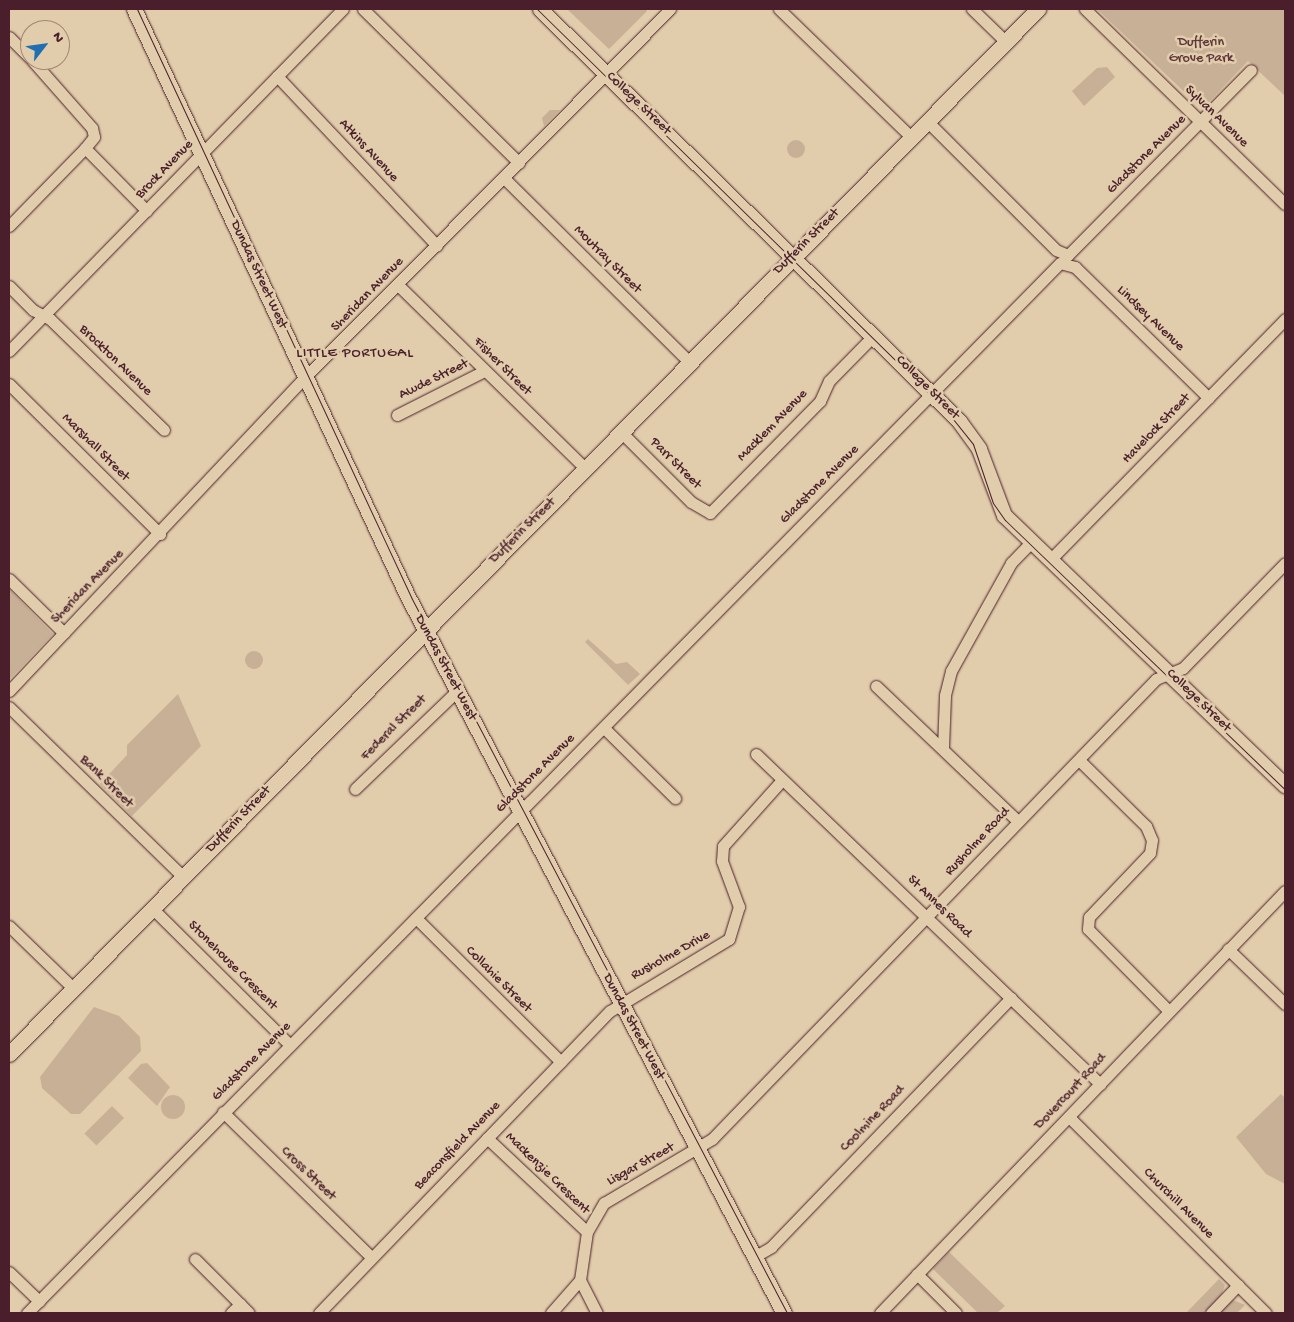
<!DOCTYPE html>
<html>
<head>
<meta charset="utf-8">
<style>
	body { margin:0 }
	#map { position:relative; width:1294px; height:1322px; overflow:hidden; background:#e1ccab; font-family:"Gochi Hand",sans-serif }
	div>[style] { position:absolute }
	.green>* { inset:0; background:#c8b096; transform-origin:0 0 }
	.round { border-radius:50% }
	.roads { filter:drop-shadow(0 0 1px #4a1f2b) drop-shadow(0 0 1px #4a1f2b) }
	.minor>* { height:11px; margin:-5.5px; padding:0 5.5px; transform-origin:5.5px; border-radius:5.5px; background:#e1ccab }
	.major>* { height:15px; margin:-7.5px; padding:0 7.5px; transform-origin:7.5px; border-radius:7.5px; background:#e1ccab }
	.tram>* { height:1px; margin:-0.5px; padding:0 0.5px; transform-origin:0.5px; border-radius:0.5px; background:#4a1f2b }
	span { translate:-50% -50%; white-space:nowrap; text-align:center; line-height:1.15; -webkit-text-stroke:5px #e1ccab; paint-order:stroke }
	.park-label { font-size:14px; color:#5d353b }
	.street-label { font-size:14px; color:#4a1f2b }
	.neighbourhood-label { font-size:15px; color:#4a1f2b; letter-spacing:1px }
	.frame { position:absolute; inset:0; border:10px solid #4a1f2b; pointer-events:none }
	.north { position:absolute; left:20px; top:20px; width:50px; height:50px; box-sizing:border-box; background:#e1ccab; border:1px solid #a58778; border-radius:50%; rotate:60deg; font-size:14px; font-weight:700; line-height:20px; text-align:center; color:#4a1f2b }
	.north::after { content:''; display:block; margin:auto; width:18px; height:22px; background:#1f6fb2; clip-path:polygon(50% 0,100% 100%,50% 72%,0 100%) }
</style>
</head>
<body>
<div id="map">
	<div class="green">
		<div style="clip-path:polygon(567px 9px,645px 9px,647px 11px,609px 49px)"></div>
		<div style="clip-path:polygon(1097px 9px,1285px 9px,1285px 96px,1248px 61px,1209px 102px,1198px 105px)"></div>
		<div style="clip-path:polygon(1107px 67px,1115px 77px,1084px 106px,1072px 91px,1097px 68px)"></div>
		<div style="clip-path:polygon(550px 110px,560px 110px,544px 126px,542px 118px)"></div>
		<div class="round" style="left:787px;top:140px;width:18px;height:18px"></div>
		<div style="clip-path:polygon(9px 589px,53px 634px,9px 680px)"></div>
		<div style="clip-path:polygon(588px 639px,616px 664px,627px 662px,640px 674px,628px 685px,585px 642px)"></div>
		<div class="round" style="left:245px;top:651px;width:18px;height:18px"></div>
		<div style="clip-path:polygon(178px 694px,201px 746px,132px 816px,100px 784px,127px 755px,127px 745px)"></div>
		<div style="clip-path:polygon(94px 1007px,119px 1016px,140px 1037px,141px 1051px,80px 1114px,71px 1114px,42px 1088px,40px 1077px)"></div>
		<div style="clip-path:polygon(147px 1063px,170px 1087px,157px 1106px,128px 1078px,141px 1064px)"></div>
		<div style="clip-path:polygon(1281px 1094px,1285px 1098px,1285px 1184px,1266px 1174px,1236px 1137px)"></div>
		<div class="round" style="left:161px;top:1095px;width:24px;height:24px"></div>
		<div style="left:112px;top:1106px;width:17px;height:39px;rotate:45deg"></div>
		<div style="clip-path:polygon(949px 1252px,1005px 1306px,997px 1313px,978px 1313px,933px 1269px)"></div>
		<div style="clip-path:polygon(1219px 1279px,1225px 1285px,1221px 1296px,1204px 1313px,1186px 1313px)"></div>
		<div style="clip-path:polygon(1233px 1300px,1245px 1305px,1237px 1313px,1219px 1313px)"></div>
	</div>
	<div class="roads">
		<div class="minor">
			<div style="left:363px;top:9px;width:219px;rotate:44.6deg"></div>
			<div style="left:779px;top:9px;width:184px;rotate:44.1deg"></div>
			<div style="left:972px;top:9px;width:47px;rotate:44.1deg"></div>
			<div style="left:1085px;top:9px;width:279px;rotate:44.3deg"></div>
			<div style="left:9px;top:37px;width:30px;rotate:45deg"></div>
			<div style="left:32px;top:60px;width:91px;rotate:48.6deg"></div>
			<div style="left:92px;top:128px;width:9px;rotate:77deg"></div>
			<div style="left:94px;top:137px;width:14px;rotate:129deg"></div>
			<div style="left:85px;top:148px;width:88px;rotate:45.5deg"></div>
			<div style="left:277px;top:76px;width:233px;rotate:46.7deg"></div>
			<div style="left:927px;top:121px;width:182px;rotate:45deg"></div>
			<div style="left:1056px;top:250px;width:13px;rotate:23deg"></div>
			<div style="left:1068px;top:255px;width:260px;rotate:-45.3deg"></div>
			<div style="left:504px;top:178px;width:262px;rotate:44.8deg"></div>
			<div style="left:9px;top:226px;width:109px;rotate:-45.7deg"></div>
			<div style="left:9px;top:286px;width:34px;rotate:45deg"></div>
			<div style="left:33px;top:310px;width:19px;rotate:28deg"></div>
			<div style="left:50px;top:319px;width:159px;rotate:44.2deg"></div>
			<div style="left:399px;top:286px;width:260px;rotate:44.4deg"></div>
			<div style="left:9px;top:351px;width:478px;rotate:-45.7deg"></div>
			<div style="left:9px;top:384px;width:213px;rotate:44.8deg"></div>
			<div style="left:397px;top:415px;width:97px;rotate:-26.8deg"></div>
			<div style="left:621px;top:432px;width:99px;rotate:45deg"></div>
			<div style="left:691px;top:502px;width:22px;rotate:30deg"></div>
			<div style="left:710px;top:513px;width:157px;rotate:-45.5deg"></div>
			<div style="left:820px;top:401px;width:22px;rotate:-66deg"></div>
			<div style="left:829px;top:381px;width:63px;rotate:-45.6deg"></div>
			<div style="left:1050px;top:560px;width:337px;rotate:-45.7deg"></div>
			<div style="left:9px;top:579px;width:77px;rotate:44.5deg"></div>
			<div style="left:876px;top:686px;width:196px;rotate:43.6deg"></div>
			<div style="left:9px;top:691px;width:429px;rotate:-46.7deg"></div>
			<div style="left:303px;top:379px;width:521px;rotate:-45.23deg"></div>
			<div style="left:9px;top:707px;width:243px;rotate:44.3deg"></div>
			<div style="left:604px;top:728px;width:100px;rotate:44.6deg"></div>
			<div style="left:943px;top:748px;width:53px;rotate:-87.8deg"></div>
			<div style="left:945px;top:695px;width:25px;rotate:-76deg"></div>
			<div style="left:951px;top:671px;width:124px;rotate:-60.9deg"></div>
			<div style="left:1011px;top:563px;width:29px;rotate:-46deg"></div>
			<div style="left:756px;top:754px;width:477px;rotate:43.8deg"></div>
			<div style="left:1080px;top:761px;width:93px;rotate:44.6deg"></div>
			<div style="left:1146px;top:826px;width:15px;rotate:67deg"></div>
			<div style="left:1152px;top:840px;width:13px;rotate:99deg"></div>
			<div style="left:1150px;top:853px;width:88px;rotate:133.6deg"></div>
			<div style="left:1089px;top:917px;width:12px;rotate:95deg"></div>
			<div style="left:1088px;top:929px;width:115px;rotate:45.4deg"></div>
			<div style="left:355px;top:789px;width:141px;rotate:-43.9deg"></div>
			<div style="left:153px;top:909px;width:193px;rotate:44.8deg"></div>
			<div style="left:416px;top:918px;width:204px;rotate:44.8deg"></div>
			<div style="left:9px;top:926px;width:89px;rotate:44.1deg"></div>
			<div style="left:1228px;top:949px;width:79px;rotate:44deg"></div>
			<div style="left:223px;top:1112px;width:207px;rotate:44.4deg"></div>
			<div style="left:1069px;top:1117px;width:278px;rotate:44.9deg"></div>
			<div style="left:487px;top:1138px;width:137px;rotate:43.2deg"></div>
			<div style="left:754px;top:1257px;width:20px;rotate:-30deg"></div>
			<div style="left:771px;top:1247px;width:346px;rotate:-46.1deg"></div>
			<div style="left:195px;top:1259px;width:76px;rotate:45deg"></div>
			<div style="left:9px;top:1272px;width:42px;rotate:44deg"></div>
			<div style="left:917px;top:1274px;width:55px;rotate:45deg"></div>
			<div style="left:580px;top:1280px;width:37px;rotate:63deg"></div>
			<div style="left:27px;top:1313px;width:1473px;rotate:-45.47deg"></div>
			<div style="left:1060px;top:263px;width:16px;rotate:15deg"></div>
			<div style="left:1075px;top:267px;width:187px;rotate:44.4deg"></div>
			<div style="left:231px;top:1313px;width:13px;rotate:-45deg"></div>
			<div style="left:319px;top:1313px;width:419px;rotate:-46.1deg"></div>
			<div style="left:610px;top:1011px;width:139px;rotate:-31.2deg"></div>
			<div style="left:729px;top:939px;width:34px;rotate:-73deg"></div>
			<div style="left:739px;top:907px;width:49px;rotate:-110.3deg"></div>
			<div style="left:722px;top:861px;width:15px;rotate:-86deg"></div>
			<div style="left:723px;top:846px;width:89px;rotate:-48.2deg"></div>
			<div style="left:551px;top:1313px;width:44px;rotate:-48.7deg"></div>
			<div style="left:580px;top:1280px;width:49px;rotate:-81.7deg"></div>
			<div style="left:587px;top:1232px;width:34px;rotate:-60deg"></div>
			<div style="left:604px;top:1203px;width:126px;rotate:-30.7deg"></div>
			<div style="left:712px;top:1139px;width:639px;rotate:-46.01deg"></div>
			<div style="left:1156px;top:679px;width:29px;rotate:-22deg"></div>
			<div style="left:1183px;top:668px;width:146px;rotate:-45.8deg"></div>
			<div style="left:880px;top:1313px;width:585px;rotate:-46.18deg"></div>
			<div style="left:1211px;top:1313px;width:39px;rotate:-46deg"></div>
		</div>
		<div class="major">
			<div style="left:134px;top:9px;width:646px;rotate:65.02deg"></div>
			<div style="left:407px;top:595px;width:811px;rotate:62.3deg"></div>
			<div style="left:540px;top:9px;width:588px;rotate:44.52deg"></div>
			<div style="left:959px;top:421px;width:34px;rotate:54deg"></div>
			<div style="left:979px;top:449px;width:71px;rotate:69.3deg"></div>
			<div style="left:1004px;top:515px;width:390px;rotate:43.9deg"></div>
			<div style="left:9px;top:1054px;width:1467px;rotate:-45.44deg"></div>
		</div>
	</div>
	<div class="tram">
		<div style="left:137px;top:9px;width:651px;rotate:65.01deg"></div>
		<div style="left:412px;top:599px;width:806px;rotate:62.29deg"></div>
		<div style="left:537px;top:9px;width:571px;rotate:44.43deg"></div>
		<div style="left:945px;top:409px;width:45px;rotate:51.3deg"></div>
		<div style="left:973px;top:444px;width:62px;rotate:71.3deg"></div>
		<div style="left:993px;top:503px;width:21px;rotate:55deg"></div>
		<div style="left:1005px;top:520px;width:388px;rotate:43.9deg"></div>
	</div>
	<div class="park-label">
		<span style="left:1201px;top:51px">Dufferin<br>Grove Park</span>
	</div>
	<div class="street-label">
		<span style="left:638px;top:104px;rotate:44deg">College Street</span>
		<span style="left:1216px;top:117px;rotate:44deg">Sylvan Avenue</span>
		<span style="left:368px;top:151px;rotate:47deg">Atkins Avenue</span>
		<span style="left:1147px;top:155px;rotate:-45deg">Gladstone Avenue</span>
		<span style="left:165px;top:170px;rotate:-46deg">Brock Avenue</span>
		<span style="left:807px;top:242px;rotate:-45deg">Dufferin Street</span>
		<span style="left:607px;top:260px;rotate:45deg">Moutray Street</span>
		<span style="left:258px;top:275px;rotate:65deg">Dundas Street West</span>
		<span style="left:368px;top:295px;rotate:-46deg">Sheridan Avenue</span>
		<span style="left:1150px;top:319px;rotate:44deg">Lindsey Avenue</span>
		<span style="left:115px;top:361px;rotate:44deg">Brockton Avenue</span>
		<span style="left:502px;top:367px;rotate:45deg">Fisher Street</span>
		<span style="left:434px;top:380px;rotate:-26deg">Awde Street</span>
		<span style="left:927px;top:388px;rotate:45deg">College Street</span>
		<span style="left:773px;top:426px;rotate:-46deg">Macklem Avenue</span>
		<span style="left:1157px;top:429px;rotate:-46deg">Havelock Street</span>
		<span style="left:95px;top:448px;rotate:45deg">Marshall Street</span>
		<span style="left:675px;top:464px;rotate:45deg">Parr Street</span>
		<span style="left:820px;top:485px;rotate:-45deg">Gladstone Avenue</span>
		<span style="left:523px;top:531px;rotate:-45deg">Dufferin Street</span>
		<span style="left:88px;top:587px;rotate:-46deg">Sheridan Avenue</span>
		<span style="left:445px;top:668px;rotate:62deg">Dundas Street West</span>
		<span style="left:1198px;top:701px;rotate:44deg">College Street</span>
		<span style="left:394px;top:728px;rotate:-45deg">Federal Street</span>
		<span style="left:536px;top:774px;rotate:-45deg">Gladstone Avenue</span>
		<span style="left:106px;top:782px;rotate:44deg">Bank Street</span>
		<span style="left:239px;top:820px;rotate:-46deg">Dufferin Street</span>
		<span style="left:978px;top:842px;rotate:-47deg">Rusholme Road</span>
		<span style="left:939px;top:907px;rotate:44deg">St Annes Road</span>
		<span style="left:671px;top:956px;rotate:-29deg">Rusholme Drive</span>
		<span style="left:232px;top:966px;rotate:45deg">Stonehouse Crescent</span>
		<span style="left:498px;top:980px;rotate:45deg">Collahie Street</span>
		<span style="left:633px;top:1027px;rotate:62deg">Dundas Street West</span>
		<span style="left:252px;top:1062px;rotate:-45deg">Gladstone Avenue</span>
		<span style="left:1071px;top:1092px;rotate:-47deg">Dovercourt Road</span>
		<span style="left:873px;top:1119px;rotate:-46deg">Coolmine Road</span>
		<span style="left:458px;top:1146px;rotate:-46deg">Beaconsfield Avenue</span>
		<span style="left:641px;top:1165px;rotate:-29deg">Lisgar Street</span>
		<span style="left:308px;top:1174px;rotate:44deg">Cross Street</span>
		<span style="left:547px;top:1174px;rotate:44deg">Mackenzie Crescent</span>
		<span style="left:1178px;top:1204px;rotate:45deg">Churchill Avenue</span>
	</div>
	<div class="neighbourhood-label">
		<span style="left:355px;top:354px">LITTLE PORTUGAL</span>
	</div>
	<div class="frame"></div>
	<div class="north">N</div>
</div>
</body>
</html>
